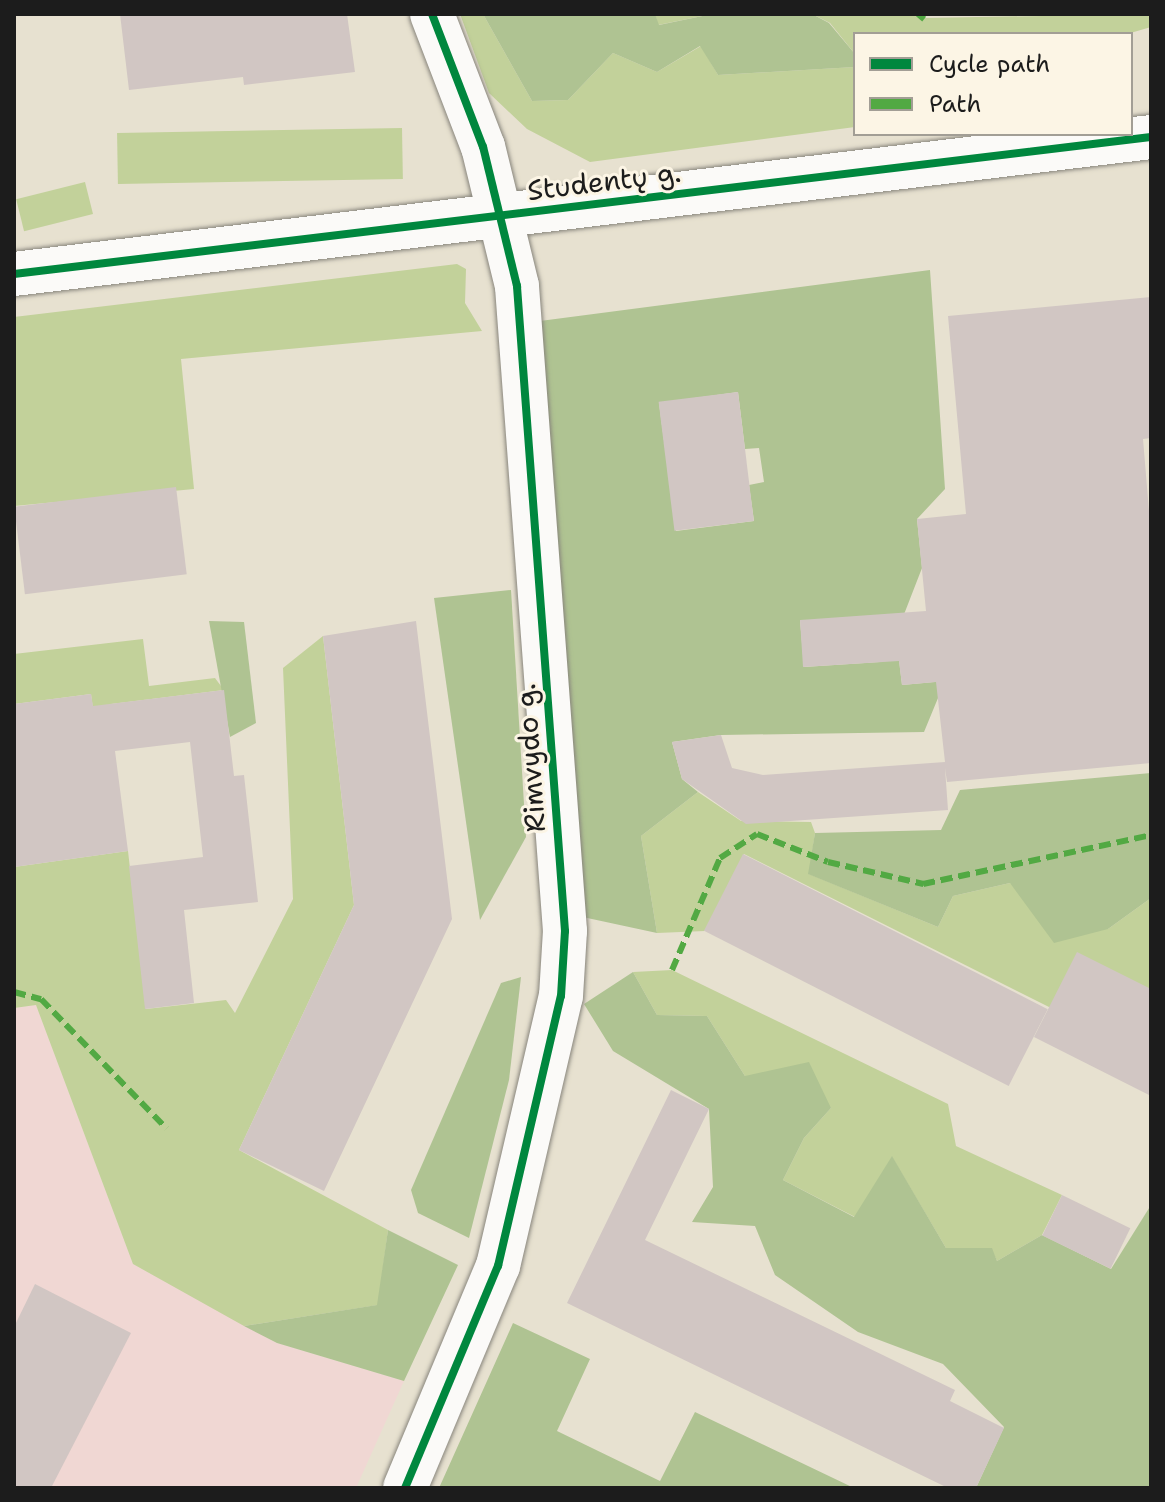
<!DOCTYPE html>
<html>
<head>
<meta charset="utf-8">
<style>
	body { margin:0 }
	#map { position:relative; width:1165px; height:1502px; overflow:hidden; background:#e7e1d0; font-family:"Shantell Sans",sans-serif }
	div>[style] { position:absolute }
	.built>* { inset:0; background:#f0d7d3 }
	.green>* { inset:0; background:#c2d19a; transform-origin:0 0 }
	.forest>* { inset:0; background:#afc392 }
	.building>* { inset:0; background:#d1c6c3; transform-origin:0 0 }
	.roads { filter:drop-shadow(0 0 2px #88857c) drop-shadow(0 0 2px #88857c) }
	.street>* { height:44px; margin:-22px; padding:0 22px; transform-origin:22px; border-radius:22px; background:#fbfaf8 }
	.quiet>* { height:6px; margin-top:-3px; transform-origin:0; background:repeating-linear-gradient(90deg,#52a943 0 12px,transparent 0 18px) }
	.cycleway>* { height:8px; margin:-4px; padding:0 4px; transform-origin:4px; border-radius:4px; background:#00873e }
	span { translate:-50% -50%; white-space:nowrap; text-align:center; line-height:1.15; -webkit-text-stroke:6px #fcf5e5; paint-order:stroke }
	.street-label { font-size:28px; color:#1c1c1c }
	.frame { position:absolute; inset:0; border:16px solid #1c1c1c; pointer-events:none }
	.legend { position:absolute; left:853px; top:32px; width:280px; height:104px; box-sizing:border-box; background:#fcf5e5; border:2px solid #a29e95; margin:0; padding:10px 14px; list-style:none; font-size:24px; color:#1c1c1c }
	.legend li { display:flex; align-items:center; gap:16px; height:40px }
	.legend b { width:40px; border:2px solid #a29e95 }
</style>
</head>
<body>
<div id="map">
	<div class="built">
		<div style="clip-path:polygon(36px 1005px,133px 1264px,277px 1343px,404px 1381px,356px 1488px,14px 1488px,14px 1008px)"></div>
	</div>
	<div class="green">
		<div style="clip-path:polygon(460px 14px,483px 14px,532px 101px,568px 100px,613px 53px,657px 72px,701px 46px,718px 75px,855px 67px,855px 127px,590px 162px,527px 129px,489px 93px)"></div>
		<div style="clip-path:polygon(655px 14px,712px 14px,658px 25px)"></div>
		<div style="clip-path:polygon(812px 14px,924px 14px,924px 18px,1151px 14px,1151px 27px,1127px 34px,855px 34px,855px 54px,830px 23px)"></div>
		<div style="left:402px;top:128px;width:51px;height:285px;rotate:89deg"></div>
		<div style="left:85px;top:182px;width:33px;height:71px;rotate:76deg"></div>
		<div style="clip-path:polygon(457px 264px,466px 269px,465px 303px,482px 331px,181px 359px,194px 489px,14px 506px,14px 317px)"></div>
		<div style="clip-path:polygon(323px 636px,354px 905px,239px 1150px,388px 1230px,378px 1305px,244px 1326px,133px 1264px,36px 1005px,14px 1008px,14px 867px,128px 851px,146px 1009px,226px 1000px,235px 1013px,293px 899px,283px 668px)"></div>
		<div style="clip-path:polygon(143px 639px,149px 686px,215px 678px,224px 690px,111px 704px,97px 739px,91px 694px,14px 704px,14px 654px)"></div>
		<div style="clip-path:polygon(698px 792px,741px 821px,811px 822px,815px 833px,809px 874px,938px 927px,953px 896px,1010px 883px,1108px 929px,1151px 898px,1151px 989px,1049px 1007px,744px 854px,705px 931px,657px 933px,641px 836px)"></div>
		<div style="clip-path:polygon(672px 970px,948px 1104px,956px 1146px,1062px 1195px,1042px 1235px,997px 1261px,991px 1248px,946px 1248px,892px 1157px,855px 1217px,783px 1180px,804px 1138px,831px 1108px,745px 1076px,707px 1016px,657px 1015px,633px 972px)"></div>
	</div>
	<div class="forest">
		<div style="clip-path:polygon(483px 14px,655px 14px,659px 25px,712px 14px,812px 14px,829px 23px,855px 54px,855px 67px,718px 75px,700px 46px,657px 72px,613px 53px,568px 100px,532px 101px)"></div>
		<div style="clip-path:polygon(evenodd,930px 270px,945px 489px,917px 519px,922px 568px,896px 635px,902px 685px,945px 681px,924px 732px,721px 735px,672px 742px,682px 779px,698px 792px,641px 836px,657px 933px,578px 916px,540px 321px,930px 270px,738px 392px,745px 449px,759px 448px,764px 482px,749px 485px,754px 521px,676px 531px,659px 403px,738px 392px,930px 270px,800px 620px,880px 662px,804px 667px,800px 620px)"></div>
		<div style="clip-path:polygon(511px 590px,526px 837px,480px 920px,434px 598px)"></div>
		<div style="clip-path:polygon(209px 621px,244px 622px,256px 723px,230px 737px)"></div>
		<div style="clip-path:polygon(1151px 773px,1151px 898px,1108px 929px,1054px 943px,1010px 883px,953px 896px,938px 927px,808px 874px,815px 833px,941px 830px,960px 790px)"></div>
		<div style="clip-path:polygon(633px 972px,657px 1015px,707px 1016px,745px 1076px,809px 1062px,831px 1108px,804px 1138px,783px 1180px,854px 1217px,892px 1156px,946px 1248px,992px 1248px,997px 1261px,1042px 1235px,1111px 1269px,1151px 1205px,1151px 1488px,976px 1488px,1004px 1427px,943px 1364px,858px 1332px,775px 1275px,755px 1226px,692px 1222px,713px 1187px,709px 1109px,613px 1051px,584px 1004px)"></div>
		<div style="clip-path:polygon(521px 977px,509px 1080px,469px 1238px,418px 1213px,411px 1190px,501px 983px)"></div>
		<div style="clip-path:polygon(388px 1230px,458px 1265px,404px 1381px,277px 1343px,244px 1326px,377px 1305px)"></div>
		<div style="clip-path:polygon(513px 1323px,590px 1359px,557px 1431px,660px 1481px,695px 1412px,854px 1488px,439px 1488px)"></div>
	</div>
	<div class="building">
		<div style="clip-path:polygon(120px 14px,347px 14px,355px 72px,244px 85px,243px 77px,129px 90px)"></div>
		<div style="clip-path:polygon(1151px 297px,1151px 438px,1143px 439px,1151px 535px,1151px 763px,947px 782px,945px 768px,948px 810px,746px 824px,682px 779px,672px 742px,721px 735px,732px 768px,763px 775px,945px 762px,936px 682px,902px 685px,899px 661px,803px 667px,800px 620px,926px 611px,917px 519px,966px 514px,948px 316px)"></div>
		<div style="left:738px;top:392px;width:130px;height:80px;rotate:83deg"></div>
		<div style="left:176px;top:487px;width:88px;height:163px;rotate:83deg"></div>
		<div style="clip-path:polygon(416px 621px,452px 919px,324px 1191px,239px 1150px,354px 905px,323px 636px)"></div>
		<div style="clip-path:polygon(224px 690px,234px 776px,244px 775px,258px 902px,184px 910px,194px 1003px,145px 1009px,129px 866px,203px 857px,190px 742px,115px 751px,128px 851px,14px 867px,14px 704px,91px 694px,93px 706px)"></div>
		<div style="left:743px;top:854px;width:342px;height:86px;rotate:27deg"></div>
		<div style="clip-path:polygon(1077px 952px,1151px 989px,1151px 1096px,1034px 1037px)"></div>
		<div style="clip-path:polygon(671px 1090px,709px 1109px,645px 1240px,955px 1390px,950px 1401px,1004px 1428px,976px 1488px,948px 1488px,567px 1303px)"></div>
		<div style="left:1062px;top:1195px;width:76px;height:45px;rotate:26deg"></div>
		<div style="clip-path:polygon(35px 1284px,131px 1333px,51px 1488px,14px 1488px,14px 1327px)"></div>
	</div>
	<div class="roads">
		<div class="street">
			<div style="left:14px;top:274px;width:1145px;rotate:-6.87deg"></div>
			<div style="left:405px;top:1488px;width:241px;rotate:-67.3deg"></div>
			<div style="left:498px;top:1266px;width:277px;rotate:-76.9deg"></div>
			<div style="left:561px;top:996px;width:65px;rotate:-86.5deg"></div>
			<div style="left:565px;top:931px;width:647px;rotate:-94.26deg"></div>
			<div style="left:517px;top:286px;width:143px;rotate:-103.7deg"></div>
			<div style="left:483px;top:147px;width:142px;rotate:-111deg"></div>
		</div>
	</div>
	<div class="quiet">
		<div style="left:918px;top:14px;width:8px;rotate:40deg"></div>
		<div style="left:672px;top:970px;width:122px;rotate:-66.8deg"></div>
		<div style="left:720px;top:858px;width:44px;rotate:-33deg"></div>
		<div style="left:757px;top:834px;width:76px;rotate:21.5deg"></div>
		<div style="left:828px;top:862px;width:98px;rotate:13deg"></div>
		<div style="left:923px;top:884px;width:233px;rotate:-12.1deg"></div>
		<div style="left:14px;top:992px;width:28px;rotate:15deg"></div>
		<div style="left:41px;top:999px;width:180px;rotate:45.9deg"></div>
	</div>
	<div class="cycleway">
		<div style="left:14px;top:274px;width:1145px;rotate:-6.87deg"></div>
		<div style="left:405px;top:1488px;width:241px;rotate:-67.3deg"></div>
		<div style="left:498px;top:1266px;width:277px;rotate:-76.9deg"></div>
		<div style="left:561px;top:996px;width:65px;rotate:-86.5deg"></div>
		<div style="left:565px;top:931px;width:647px;rotate:-94.26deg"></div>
		<div style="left:517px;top:286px;width:143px;rotate:-103.7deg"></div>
		<div style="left:483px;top:147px;width:142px;rotate:-111deg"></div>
	</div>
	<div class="street-label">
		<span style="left:604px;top:181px;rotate:-7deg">Studentų g.</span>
		<span style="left:530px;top:758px;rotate:-94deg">Rimvydo g.</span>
	</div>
	<div class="frame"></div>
	<ul class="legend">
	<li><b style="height:10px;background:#00873e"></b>Cycle path</li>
	<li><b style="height:10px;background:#52a943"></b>Path</li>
	</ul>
</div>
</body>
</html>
